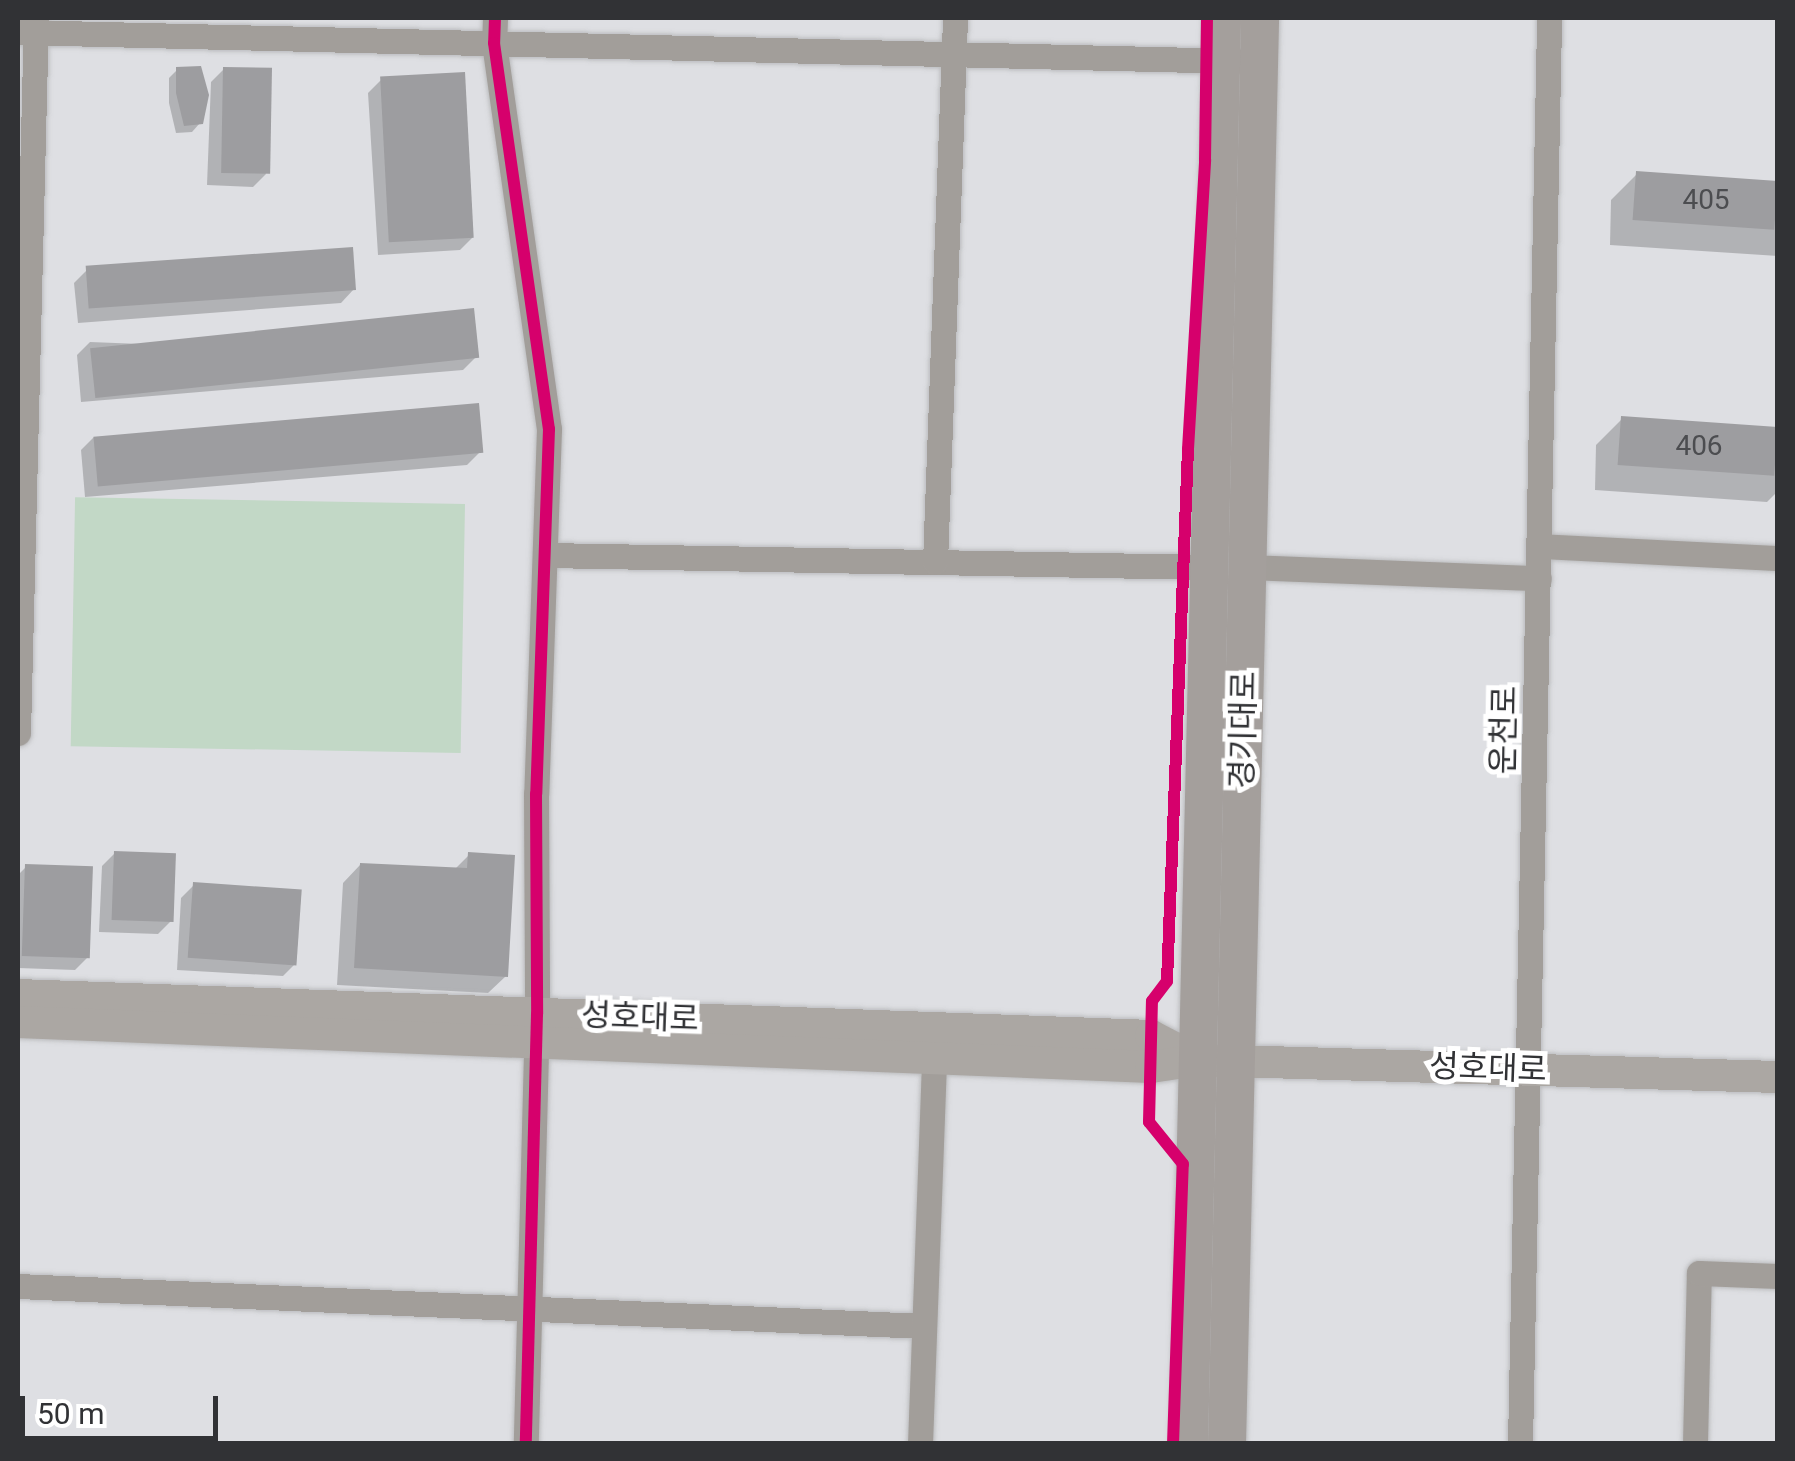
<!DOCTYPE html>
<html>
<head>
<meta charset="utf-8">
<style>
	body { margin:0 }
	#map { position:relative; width:1795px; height:1461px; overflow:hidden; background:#dedfe3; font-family:Roboto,"Noto Sans KR",sans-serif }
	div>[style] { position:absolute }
	.green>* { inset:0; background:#c2d8c6; transform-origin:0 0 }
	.shadow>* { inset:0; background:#0003 }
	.building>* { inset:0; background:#9d9da0; transform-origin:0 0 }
	.roads { filter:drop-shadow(0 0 2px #bcbdbf) drop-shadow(0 0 2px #bcbdbf) }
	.street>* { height:25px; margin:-12.5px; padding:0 12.5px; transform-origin:12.5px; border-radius:12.5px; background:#a29e9a }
	.secondary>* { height:32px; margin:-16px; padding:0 16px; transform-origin:16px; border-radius:16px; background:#aba7a3 }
	.primary>* { height:38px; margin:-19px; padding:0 19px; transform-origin:19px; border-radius:19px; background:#a49f9c }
	.cycleway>* { height:12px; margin:-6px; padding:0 6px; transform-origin:6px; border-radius:6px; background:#d6006c }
	span { translate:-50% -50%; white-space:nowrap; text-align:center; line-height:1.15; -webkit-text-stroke:10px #fff; paint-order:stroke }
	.number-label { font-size:28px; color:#4c4d50 }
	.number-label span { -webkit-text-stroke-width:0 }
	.street-label { font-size:32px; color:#313235 }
	.frame { position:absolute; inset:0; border:20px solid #313235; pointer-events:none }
	.scale { position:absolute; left:20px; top:1396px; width:198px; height:45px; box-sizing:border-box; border:5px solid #313235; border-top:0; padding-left:12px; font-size:30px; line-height:35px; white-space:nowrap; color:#313235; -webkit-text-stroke:8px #fff; paint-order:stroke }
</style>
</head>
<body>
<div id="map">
	<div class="green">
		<div style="left:465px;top:504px;width:249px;height:390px;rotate:91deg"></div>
	</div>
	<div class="shadow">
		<div style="clip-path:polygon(224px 69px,266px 174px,253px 187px,207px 185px,211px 82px)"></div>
		<div style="clip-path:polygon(177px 70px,200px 123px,192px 132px,176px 133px,169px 103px,169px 78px)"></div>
		<div style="clip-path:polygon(381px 80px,473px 237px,460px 250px,378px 255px,368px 93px)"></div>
		<div style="clip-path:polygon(1637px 174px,1778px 182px,1778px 256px,1610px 245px,1611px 200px)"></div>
		<div style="clip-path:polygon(87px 270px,354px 289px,341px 303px,78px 323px,74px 283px)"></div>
		<div style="clip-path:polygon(90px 342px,476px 357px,463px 370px,81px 402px,77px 355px)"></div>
		<div style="clip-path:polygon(1622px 419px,1778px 429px,1778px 491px,1767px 502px,1595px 490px,1596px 445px)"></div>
		<div style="clip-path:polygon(94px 437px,480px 452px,467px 465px,85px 497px,81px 450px)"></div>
		<div style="clip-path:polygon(115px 853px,171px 921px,158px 934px,99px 932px,102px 866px)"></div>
		<div style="clip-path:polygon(469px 855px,506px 976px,488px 993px,337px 985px,343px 883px,360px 865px,454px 870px)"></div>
		<div style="clip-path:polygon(26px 867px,88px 957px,75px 970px,18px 968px,18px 875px)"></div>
		<div style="clip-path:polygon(194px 885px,296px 963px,283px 976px,177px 970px,181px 898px)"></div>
	</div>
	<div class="building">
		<div style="clip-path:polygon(201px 66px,209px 95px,203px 124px,184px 126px,176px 93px,176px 67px)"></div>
		<div style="left:223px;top:67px;width:49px;height:106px;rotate:1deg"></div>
		<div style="left:465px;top:72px;width:166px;height:85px;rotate:87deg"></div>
		<div style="left:1636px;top:171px;width:142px;height:49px;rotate:4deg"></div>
		<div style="left:353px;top:247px;width:43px;height:268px;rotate:86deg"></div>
		<div style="left:474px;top:308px;width:50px;height:386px;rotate:84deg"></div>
		<div style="left:479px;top:403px;width:50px;height:387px;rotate:85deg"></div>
		<div style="left:1621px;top:416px;width:157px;height:49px;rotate:4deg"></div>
		<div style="left:114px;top:851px;width:62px;height:69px;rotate:2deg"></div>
		<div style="clip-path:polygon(468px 852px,515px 855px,508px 977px,354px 968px,360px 863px,467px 868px)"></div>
		<div style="left:25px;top:864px;width:68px;height:92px;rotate:2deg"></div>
		<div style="left:193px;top:882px;width:109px;height:76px;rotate:4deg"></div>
	</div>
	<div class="roads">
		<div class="street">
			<div style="left:495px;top:18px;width:25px;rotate:92deg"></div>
			<div style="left:494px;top:43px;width:390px;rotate:81.9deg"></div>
			<div style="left:549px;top:429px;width:365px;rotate:92deg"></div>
			<div style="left:536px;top:794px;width:220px;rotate:89.7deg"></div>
			<div style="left:537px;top:1014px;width:430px;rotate:91.5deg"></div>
			<div style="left:18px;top:32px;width:1219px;rotate:1.36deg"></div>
			<div style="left:1540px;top:546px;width:238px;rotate:2.9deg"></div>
			<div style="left:545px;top:555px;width:664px;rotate:1.04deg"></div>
			<div style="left:935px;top:562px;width:544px;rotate:-87.89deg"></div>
			<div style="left:1247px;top:567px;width:292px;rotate:2.2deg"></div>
			<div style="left:18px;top:733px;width:715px;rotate:-88.56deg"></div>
			<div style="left:18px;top:1286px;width:906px;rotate:2.53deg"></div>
			<div style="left:920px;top:1444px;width:386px;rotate:-87.9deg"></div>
			<div style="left:1520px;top:1444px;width:1426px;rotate:-88.83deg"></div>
			<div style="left:1695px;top:1444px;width:171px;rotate:-88.7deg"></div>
			<div style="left:1699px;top:1273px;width:79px;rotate:2.2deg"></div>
		</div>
		<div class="secondary">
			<div style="left:18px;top:995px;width:1134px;rotate:2.07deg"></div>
			<div style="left:1151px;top:1036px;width:53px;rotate:27.1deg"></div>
			<div style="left:18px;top:1022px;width:1134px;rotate:2.27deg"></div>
			<div style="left:1151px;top:1067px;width:48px;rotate:-8.5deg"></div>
			<div style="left:1198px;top:1060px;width:580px;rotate:1.68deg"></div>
		</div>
		<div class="primary">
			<div style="left:1189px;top:1444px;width:1426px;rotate:-88.67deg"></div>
			<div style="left:1227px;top:1444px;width:1426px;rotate:-88.67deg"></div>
		</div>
	</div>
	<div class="cycleway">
		<div style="left:495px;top:18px;width:25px;rotate:92deg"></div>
		<div style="left:494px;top:43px;width:390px;rotate:81.9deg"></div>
		<div style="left:549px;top:429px;width:365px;rotate:92deg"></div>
		<div style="left:536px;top:794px;width:220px;rotate:89.7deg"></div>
		<div style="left:537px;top:1014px;width:430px;rotate:91.5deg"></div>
		<div style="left:1173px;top:1444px;width:280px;rotate:-88deg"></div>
		<div style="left:1183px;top:1164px;width:54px;rotate:-129deg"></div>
		<div style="left:1149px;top:1122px;width:121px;rotate:-88.6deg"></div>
		<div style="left:1152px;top:1001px;width:25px;rotate:-53deg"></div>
		<div style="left:1167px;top:981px;width:532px;rotate:-87.74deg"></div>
		<div style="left:1188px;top:449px;width:289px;rotate:-86.6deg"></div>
		<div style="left:1205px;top:160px;width:142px;rotate:-89.2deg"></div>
	</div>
	<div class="number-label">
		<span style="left:1706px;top:200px">405</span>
		<span style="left:1699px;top:446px">406</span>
	</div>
	<div class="street-label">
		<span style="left:1243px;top:730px;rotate:-89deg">경기대로</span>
		<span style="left:1504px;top:730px;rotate:-89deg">운천로</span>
		<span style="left:640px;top:1017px;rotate:2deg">성호대로</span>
		<span style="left:1488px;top:1068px;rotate:2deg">성호대로</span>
	</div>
	<div class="frame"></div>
	<div class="scale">50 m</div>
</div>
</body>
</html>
